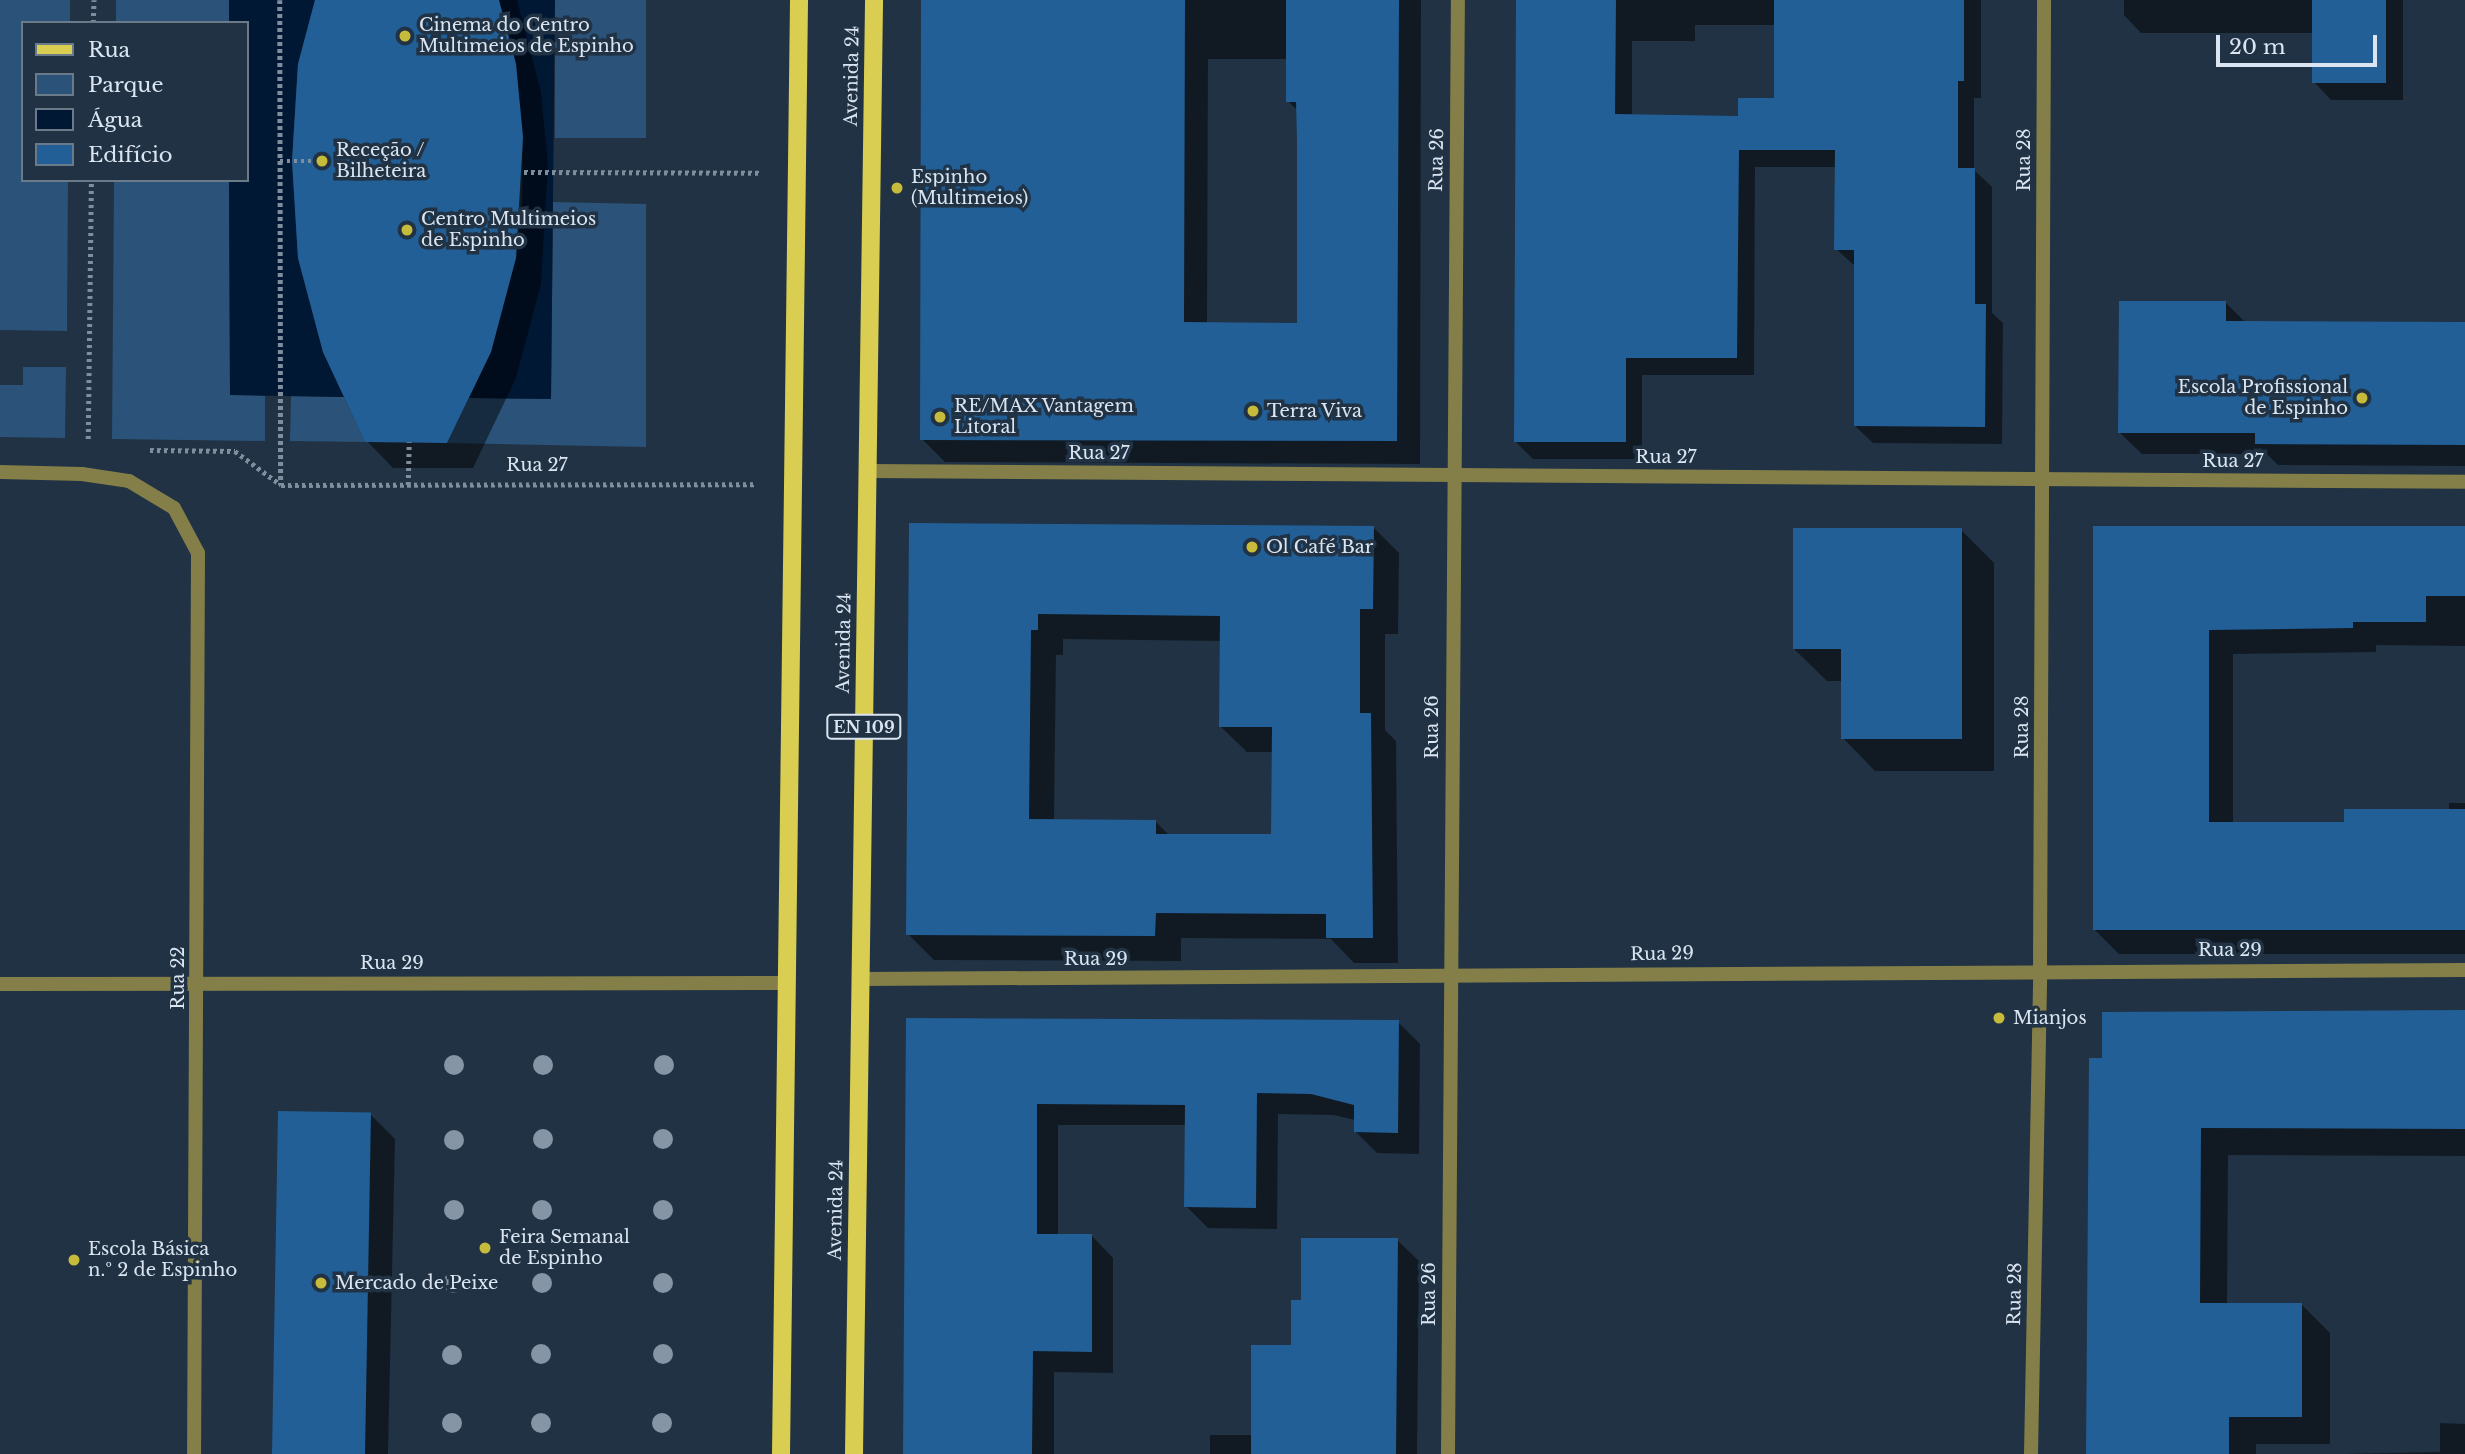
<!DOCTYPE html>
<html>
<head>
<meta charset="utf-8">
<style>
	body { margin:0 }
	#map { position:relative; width:2465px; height:1454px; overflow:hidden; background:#203243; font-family:"Libre Baskerville",serif }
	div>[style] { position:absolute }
	.green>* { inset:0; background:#2b5278; transform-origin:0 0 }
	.water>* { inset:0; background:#001834 }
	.shadow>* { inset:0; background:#0007 }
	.building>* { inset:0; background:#225f97; transform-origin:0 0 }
	.path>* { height:4.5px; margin-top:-2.25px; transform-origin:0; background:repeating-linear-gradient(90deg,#7f8e9c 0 3.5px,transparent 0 7px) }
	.minor>* { height:14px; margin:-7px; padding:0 7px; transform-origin:7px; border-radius:7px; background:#847f48 }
	.primary>* { height:18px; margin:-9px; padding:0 9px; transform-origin:9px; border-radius:9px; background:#d9ce52 }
	.trees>* { width:20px; height:20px; margin:-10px; border-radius:50%; background:#8595a5 }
	.dots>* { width:19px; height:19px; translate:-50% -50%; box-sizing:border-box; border:4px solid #203243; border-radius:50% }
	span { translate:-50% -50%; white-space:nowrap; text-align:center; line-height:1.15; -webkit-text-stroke:7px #203243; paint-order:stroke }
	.shield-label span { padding:2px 5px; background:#203243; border:2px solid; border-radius:5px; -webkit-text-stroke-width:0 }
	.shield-label { font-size:16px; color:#dae5f1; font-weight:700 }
	.poi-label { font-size:18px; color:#dae5f1 }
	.left { translate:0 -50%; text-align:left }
	.right { translate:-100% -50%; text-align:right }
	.street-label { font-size:18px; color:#dae5f1 }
	.legend { position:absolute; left:21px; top:21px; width:228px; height:161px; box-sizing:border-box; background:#203243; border:2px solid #6a7a89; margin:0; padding:9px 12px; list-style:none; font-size:21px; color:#dae5f1 }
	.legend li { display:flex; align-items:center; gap:14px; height:35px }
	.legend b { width:35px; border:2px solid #6a7a89 }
	.scale { position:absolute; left:2216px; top:35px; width:161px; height:32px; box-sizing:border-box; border:4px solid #dae5f1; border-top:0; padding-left:9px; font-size:21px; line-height:24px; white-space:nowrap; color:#dae5f1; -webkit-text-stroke:5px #203243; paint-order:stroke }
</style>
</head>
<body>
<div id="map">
	<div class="green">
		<div style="clip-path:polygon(0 0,70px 0,70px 23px,23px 23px,23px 180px,68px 180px,67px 331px,0 330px)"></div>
		<div style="left:116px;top:0;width:113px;height:23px"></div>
		<div style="left:555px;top:0;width:91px;height:138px"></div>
		<div style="clip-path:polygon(114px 180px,229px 180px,230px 394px,265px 396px,265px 441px,112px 439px)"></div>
		<div style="clip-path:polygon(553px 202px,646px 204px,646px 447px,447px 443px,469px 398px,551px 399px)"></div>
		<div style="clip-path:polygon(23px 367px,66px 367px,65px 438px,0 437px,0 385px,23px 385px)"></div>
		<div style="clip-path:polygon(291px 396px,344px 397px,365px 442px,290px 441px)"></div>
	</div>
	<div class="water">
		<div style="clip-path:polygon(229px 0,315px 0,298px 64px,292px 161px,298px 258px,323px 352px,344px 397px,230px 395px,229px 180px,247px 180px,247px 23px,229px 23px)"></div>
		<div style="clip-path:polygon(499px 0,555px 0,551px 399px,469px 398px,491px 352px,516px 258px,522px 202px,523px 137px,516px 64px)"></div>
	</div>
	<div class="shadow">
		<div style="clip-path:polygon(317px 0,517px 0,541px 92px,548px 164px,541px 284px,516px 378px,473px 468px,393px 468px,367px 441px)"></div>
		<div style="clip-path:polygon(evenodd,923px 0,1421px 0,1420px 464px,945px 462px,922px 439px,923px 0,1208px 59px,1288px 59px,1288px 101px,1298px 111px,1299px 325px,1207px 324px,1208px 59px)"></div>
		<div style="clip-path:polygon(evenodd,1518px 0,1981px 0,1981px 98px,1974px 98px,1974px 170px,1992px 187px,1992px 313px,2003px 323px,2002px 444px,1873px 443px,1855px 426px,1855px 266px,1836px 249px,1837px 167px,1755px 167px,1754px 375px,1642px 375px,1642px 459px,1533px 459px,1516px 442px,1518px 0,1695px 25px,1776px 25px,1776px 100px,1739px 118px,1632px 116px,1632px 41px,1695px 41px,1695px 25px)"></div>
		<div style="clip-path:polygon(2124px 0,2403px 0,2403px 100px,2331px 100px,2314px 82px,2314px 33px,2141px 33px,2124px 15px)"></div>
		<div style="clip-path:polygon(2226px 303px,2246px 323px,2465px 324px,2465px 466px,2278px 465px,2267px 454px,2142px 454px,2120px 433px)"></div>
		<div style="clip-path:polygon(evenodd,911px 525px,1373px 527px,1399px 553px,1398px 634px,1385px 634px,1385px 730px,1396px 741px,1398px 963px,1354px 963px,1331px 939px,1181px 938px,1181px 961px,934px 960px,908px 934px,911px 525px,1063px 639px,1222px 641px,1221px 727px,1247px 752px,1274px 752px,1273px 836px,1170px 836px,1155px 821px,1054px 821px,1056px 655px,1063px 655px,1063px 639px)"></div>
		<div style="clip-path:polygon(2094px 527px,2465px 527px,2465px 646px,2376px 645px,2376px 652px,2233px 654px,2233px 824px,2346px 824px,2449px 811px,2449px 803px,2465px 803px,2465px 954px,2119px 954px,2094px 929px)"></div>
		<div style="clip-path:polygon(1961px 530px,1994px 563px,1994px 771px,1875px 771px,1843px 738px,1843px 681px,1827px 681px,1794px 649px)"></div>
		<div style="clip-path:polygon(2465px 1011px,2465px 1156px,2228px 1155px,2227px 1305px,2302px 1305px,2330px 1333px,2330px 1444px,2256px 1444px,2256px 1454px,2088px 1454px,2090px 1060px)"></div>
		<div style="clip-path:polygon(907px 1019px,1398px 1022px,1420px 1044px,1419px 1154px,1377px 1153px,1355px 1131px,1355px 1120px,1334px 1115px,1278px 1114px,1277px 1229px,1208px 1228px,1186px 1206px,1186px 1125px,1058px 1125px,1058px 1236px,1092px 1236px,1113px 1258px,1113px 1373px,1054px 1372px,1054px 1454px,905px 1454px)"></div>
		<div style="clip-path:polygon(370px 1114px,395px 1139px,388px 1454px,272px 1454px)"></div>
		<div style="clip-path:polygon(1397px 1240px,1419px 1261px,1417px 1454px,1210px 1454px,1210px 1435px,1253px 1435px,1293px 1346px,1302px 1301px)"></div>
		<div style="clip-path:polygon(2440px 1423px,2465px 1424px,2465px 1454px,2343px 1454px,2440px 1452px)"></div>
	</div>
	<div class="building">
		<div style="clip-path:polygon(315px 0,499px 0,516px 64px,523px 137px,516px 258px,491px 352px,447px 443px,365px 442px,323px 352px,298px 258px,292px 161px,298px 64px)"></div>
		<div style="clip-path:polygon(921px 0,1185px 0,1184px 322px,1297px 323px,1297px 139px,1296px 102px,1286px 102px,1286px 0,1399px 0,1397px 441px,920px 440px)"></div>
		<div style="clip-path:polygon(1516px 0,1616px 0,1615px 114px,1738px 116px,1738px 98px,1774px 98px,1774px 0,1964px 0,1964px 81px,1958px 81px,1958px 168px,1975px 168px,1975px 304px,1986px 304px,1985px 427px,1854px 426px,1854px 250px,1834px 250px,1835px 150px,1739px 150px,1737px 358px,1626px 358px,1626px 442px,1514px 442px)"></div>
		<div style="left:2312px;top:0;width:74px;height:83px"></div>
		<div style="clip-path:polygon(2119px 301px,2226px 301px,2226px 321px,2465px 322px,2465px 445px,2255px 444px,2255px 433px,2118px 433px)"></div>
		<div style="clip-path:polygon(evenodd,909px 523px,1374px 526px,1373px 609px,1360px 609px,1360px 713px,1371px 713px,1373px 938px,1326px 938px,1326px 914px,1156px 913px,1155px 936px,906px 935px,909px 523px,1038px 614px,1220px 616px,1219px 727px,1272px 727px,1271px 834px,1156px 834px,1156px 820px,1029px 819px,1031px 630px,1038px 630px,1038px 614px)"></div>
		<div style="clip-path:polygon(2093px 526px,2465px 526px,2465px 596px,2426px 596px,2426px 622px,2353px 622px,2353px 628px,2209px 630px,2209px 822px,2344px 822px,2344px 809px,2465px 809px,2465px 930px,2093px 930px)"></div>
		<div style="clip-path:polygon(1793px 528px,1962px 528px,1962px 739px,1841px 739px,1841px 649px,1793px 649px)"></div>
		<div style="clip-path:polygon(2465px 1010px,2465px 1129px,2201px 1128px,2200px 1303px,2302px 1303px,2302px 1417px,2229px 1417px,2229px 1454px,2086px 1454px,2089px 1058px,2102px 1058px,2102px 1012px)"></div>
		<div style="clip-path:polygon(906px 1018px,1399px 1020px,1398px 1133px,1354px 1132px,1354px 1105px,1311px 1094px,1257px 1093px,1256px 1208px,1184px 1207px,1185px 1105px,1037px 1104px,1037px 1234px,1092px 1234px,1092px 1352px,1033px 1351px,1032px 1454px,903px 1454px)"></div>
		<div style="left:278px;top:1111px;width:93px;height:343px;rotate:1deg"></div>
		<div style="clip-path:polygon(1301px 1238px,1398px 1238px,1396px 1454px,1251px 1454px,1251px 1345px,1291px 1345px,1291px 1300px,1301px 1300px)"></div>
	</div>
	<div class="path">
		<div style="left:280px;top:0;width:485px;rotate:89.9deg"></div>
		<div style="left:93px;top:23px;width:23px;rotate:-88deg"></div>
		<div style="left:280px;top:161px;width:42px"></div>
		<div style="left:524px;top:172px;width:237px;rotate:0.2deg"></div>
		<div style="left:88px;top:439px;width:259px;rotate:-89.3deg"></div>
		<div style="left:150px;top:450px;width:85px;rotate:0.7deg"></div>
		<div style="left:235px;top:451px;width:57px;rotate:36.5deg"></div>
		<div style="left:281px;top:485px;width:475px;rotate:-0.1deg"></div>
		<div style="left:408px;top:485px;width:43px;rotate:-88.7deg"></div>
	</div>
	<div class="minor">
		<div style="left:868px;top:471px;width:1597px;rotate:0.39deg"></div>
		<div style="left:0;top:472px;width:82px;rotate:1.4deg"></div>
		<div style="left:82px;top:474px;width:48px;rotate:8.5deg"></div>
		<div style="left:129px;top:481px;width:52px;rotate:31deg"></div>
		<div style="left:174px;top:508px;width:51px;rotate:61.9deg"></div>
		<div style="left:198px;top:553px;width:901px;rotate:90.25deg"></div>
		<div style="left:860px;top:979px;width:1605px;rotate:-0.32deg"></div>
		<div style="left:0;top:984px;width:785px;rotate:-0.07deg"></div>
		<div style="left:1448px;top:1454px;width:1454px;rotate:-89.61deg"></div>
		<div style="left:2031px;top:1454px;width:485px;rotate:-88.9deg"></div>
		<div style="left:2040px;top:969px;width:969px;rotate:-89.76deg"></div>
	</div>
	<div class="primary">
		<div style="left:781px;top:1454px;width:1454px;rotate:-89.29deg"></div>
		<div style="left:854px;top:1454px;width:1454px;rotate:-89.21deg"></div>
	</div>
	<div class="trees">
		<div style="left:454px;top:1065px"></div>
		<div style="left:543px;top:1065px"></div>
		<div style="left:664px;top:1065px"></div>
		<div style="left:543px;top:1139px"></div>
		<div style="left:663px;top:1139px"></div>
		<div style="left:454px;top:1140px"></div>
		<div style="left:454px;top:1210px"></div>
		<div style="left:542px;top:1210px"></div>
		<div style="left:663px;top:1210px"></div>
		<div style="left:453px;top:1283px"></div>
		<div style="left:542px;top:1283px"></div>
		<div style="left:663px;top:1283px"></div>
		<div style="left:541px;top:1354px"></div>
		<div style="left:663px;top:1354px"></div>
		<div style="left:452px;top:1355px"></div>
		<div style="left:452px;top:1423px"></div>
		<div style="left:541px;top:1423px"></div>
		<div style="left:662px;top:1423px"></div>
	</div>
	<div class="dots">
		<div style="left:405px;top:36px;background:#c7bb3c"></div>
		<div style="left:322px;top:161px;background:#c7bb3c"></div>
		<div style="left:897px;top:188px;background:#c7bb3c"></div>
		<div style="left:407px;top:230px;background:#c7bb3c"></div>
		<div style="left:2362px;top:398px;background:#c7bb3c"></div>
		<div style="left:1253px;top:411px;background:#c7bb3c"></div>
		<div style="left:940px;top:417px;background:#c7bb3c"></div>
		<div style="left:1252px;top:547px;background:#c7bb3c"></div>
		<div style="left:1999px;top:1018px;background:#c7bb3c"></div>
		<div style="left:485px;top:1248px;background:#c7bb3c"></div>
		<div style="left:74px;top:1260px;background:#c7bb3c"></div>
		<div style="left:321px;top:1283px;background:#c7bb3c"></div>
	</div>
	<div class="shield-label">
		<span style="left:864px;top:727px">EN 109</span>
	</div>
	<div class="poi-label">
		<span class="left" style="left:419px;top:36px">Cinema do Centro<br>Multimeios de Espinho</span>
		<span class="left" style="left:336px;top:161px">Receção /<br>Bilheteira</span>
		<span class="left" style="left:911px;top:188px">Espinho<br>(Multimeios)</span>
		<span class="left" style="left:421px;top:230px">Centro Multimeios<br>de Espinho</span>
		<span class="right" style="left:2348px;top:398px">Escola Profissional<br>de Espinho</span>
		<span class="left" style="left:954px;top:417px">RE/MAX Vantagem<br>Litoral</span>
		<span class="left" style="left:1267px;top:411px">Terra Viva</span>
		<span class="left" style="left:1266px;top:547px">Ol Café Bar</span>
		<span class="left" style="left:2013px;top:1018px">Mianjos</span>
		<span class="left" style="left:499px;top:1248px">Feira Semanal<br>de Espinho</span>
		<span class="left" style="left:88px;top:1260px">Escola Básica<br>n.º 2 de Espinho</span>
		<span class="left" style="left:335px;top:1283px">Mercado de Peixe</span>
	</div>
	<div class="street-label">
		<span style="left:852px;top:76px;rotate:-89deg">Avenida 24</span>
		<span style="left:1437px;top:160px;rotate:-89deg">Rua 26</span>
		<span style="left:2024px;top:160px;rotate:-90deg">Rua 28</span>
		<span style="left:1099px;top:453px">Rua 27</span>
		<span style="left:1666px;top:457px">Rua 27</span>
		<span style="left:2233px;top:461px">Rua 27</span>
		<span style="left:537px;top:465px">Rua 27</span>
		<span style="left:844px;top:643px;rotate:-89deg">Avenida 24</span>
		<span style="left:1432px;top:727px;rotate:-90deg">Rua 26</span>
		<span style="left:2022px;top:727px;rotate:-90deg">Rua 28</span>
		<span style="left:2230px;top:950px">Rua 29</span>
		<span style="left:1662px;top:954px;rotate:-1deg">Rua 29</span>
		<span style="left:1096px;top:959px">Rua 29</span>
		<span style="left:392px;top:963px">Rua 29</span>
		<span style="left:178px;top:978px;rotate:-90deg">Rua 22</span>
		<span style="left:836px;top:1210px;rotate:-89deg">Avenida 24</span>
		<span style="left:1429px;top:1294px;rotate:-90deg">Rua 26</span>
		<span style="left:2015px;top:1294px;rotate:-89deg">Rua 28</span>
	</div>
	<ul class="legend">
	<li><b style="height:9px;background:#d9ce52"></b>Rua</li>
	<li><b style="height:19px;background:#2b5278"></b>Parque</li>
	<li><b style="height:19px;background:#001834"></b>Água</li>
	<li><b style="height:19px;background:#225f97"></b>Edifício</li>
	</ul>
	<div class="scale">20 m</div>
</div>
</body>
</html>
